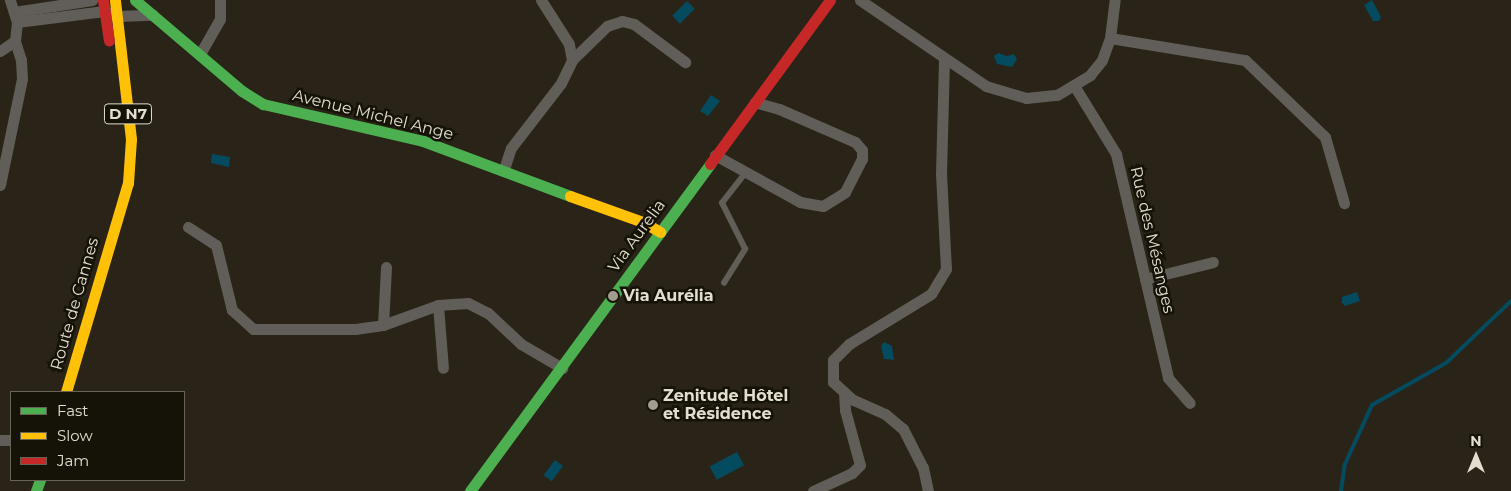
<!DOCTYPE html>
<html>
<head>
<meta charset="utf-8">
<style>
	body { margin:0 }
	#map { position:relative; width:1511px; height:491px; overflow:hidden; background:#292417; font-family:Montserrat,sans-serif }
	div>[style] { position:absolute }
	.water>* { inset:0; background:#044b60; transform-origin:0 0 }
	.stream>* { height:4px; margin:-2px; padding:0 2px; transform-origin:2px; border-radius:2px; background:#044b60 }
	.lane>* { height:5.5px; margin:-2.75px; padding:0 2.75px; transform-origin:2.75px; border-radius:2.75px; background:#615d58 }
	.street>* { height:11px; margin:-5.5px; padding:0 5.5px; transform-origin:5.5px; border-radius:5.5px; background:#615d58 }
	.fast>* { height:11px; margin:-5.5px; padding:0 5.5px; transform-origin:5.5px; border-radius:5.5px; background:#4caf50 }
	.slow>* { height:11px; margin:-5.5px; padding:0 5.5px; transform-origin:5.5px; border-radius:5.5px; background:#ffc107 }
	.jam>* { height:11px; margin:-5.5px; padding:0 5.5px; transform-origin:5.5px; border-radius:5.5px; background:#c62828 }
	.dots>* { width:14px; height:14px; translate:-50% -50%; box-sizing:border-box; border:2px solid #151207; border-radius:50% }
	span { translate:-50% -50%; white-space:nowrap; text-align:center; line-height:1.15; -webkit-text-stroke:5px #151207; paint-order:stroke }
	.shield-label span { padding:1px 4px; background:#151207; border:1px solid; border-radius:4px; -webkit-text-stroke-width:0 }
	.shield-label { font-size:15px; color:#e3decf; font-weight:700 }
	.street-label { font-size:16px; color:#e3decf }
	.poi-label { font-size:16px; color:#e3decf; font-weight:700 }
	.left { translate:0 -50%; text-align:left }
	.legend { position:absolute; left:10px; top:391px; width:175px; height:90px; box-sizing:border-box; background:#151207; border:1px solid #676457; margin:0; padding:6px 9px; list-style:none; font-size:15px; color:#e3decf }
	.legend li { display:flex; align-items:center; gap:10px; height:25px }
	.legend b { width:25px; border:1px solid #676457 }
	.north { position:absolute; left:1451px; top:431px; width:50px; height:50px; -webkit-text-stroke:4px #151207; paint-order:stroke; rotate:0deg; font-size:14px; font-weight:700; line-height:20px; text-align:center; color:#e3decf }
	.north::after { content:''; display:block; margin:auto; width:18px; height:22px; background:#e3decf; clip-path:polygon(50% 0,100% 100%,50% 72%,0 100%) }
</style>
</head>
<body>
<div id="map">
	<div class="water">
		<div style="clip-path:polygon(1372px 0,1381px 17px,1379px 21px,1373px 21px,1364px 5px)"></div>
		<div style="left:687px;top:1px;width:11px;height:21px;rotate:45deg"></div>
		<div style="clip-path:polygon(998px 53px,1007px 56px,1014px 54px,1017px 59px,1012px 67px,997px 64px,994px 56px)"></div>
		<div style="clip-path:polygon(711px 95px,720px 101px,708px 116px,700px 111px)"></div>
		<div style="clip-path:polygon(212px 154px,230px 157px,229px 167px,211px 163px)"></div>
		<div style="clip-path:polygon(1357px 292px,1360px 301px,1345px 306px,1342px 303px,1342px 297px)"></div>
		<div style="clip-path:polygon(884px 342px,892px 346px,894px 360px,884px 359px,881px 346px)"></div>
		<div style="left:737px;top:452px;width:15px;height:31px;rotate:62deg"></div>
		<div style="left:555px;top:460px;width:10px;height:19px;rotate:37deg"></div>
	</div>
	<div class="stream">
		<div style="left:1341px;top:491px;width:27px;rotate:-82deg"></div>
		<div style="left:1345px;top:464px;width:65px;rotate:-65.4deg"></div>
		<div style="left:1372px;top:405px;width:85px;rotate:-29.6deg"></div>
		<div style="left:1446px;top:363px;width:90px;rotate:-43.6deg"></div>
	</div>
	<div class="lane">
		<div style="left:724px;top:283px;width:40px;rotate:-58deg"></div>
		<div style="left:745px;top:249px;width:51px;rotate:-116.6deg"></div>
		<div style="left:722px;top:203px;width:37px;rotate:-52deg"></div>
	</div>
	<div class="street">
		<div style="left:860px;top:0;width:153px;rotate:34.3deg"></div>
		<div style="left:986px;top:86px;width:42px;rotate:16.7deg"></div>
		<div style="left:1026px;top:98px;width:31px;rotate:-6deg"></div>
		<div style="left:1057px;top:95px;width:39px;rotate:-31deg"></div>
		<div style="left:1090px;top:75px;width:19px;rotate:-51deg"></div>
		<div style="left:1102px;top:60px;width:23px;rotate:-70deg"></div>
		<div style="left:1110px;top:38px;width:38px;rotate:-83deg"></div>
		<div style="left:14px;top:12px;width:79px;rotate:-8.7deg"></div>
		<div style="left:17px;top:22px;width:88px;rotate:-7.2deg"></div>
		<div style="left:104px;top:11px;width:14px;rotate:21deg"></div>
		<div style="left:117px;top:16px;width:36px;rotate:-2deg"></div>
		<div style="left:1110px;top:38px;width:137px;rotate:9.3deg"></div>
		<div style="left:1245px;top:60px;width:111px;rotate:43.9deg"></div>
		<div style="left:1325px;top:137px;width:69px;rotate:73.9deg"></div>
		<div style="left:0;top:51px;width:18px;rotate:-34deg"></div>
		<div style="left:200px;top:54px;width:40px;rotate:-60.3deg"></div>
		<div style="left:220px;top:19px;width:19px;rotate:-90deg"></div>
		<div style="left:572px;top:60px;width:49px;rotate:-44.2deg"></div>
		<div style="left:607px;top:26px;width:16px;rotate:-18deg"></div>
		<div style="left:622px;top:21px;width:12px;rotate:14deg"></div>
		<div style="left:634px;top:24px;width:64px;rotate:36.7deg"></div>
		<div style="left:1075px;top:87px;width:79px;rotate:58.5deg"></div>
		<div style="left:1116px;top:154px;width:230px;rotate:76.9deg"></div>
		<div style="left:1168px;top:378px;width:33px;rotate:49deg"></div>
		<div style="left:715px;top:155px;width:97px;rotate:28.9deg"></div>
		<div style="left:800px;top:202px;width:23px;rotate:10deg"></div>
		<div style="left:823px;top:206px;width:26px;rotate:-32deg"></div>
		<div style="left:845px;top:192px;width:37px;rotate:-63deg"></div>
		<div style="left:862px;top:159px;width:9px;rotate:-90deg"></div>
		<div style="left:862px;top:150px;width:11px;rotate:-131deg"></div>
		<div style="left:855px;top:142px;width:83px;rotate:-156.5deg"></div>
		<div style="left:779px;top:109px;width:25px;rotate:-164deg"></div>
		<div style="left:504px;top:169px;width:22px;rotate:-72deg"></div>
		<div style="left:511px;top:148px;width:82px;rotate:-52.4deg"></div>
		<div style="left:561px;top:83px;width:25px;rotate:-64deg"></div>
		<div style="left:572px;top:60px;width:16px;rotate:-101deg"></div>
		<div style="left:569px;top:44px;width:52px;rotate:-122.5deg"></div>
		<div style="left:0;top:185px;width:108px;rotate:-78.3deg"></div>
		<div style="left:22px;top:79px;width:19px;rotate:-93deg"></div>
		<div style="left:21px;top:60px;width:20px;rotate:-108deg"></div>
		<div style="left:15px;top:41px;width:19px;rotate:-84deg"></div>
		<div style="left:17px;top:22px;width:23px;rotate:-108deg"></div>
		<div style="left:188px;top:227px;width:33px;rotate:33deg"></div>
		<div style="left:216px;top:245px;width:67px;rotate:76.2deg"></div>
		<div style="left:232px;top:310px;width:28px;rotate:42deg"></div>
		<div style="left:253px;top:329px;width:102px"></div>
		<div style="left:355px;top:329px;width:28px;rotate:-8deg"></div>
		<div style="left:383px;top:325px;width:59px;rotate:-20deg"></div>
		<div style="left:438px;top:305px;width:30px;rotate:-4deg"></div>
		<div style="left:468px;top:303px;width:22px;rotate:27deg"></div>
		<div style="left:488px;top:313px;width:45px;rotate:43.2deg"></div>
		<div style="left:521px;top:344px;width:48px;rotate:30.3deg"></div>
		<div style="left:1145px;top:279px;width:70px;rotate:-14deg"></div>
		<div style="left:438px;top:305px;width:63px;rotate:85.5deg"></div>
		<div style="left:383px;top:325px;width:58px;rotate:-87deg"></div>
		<div style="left:0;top:440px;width:11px"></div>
		<div style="left:813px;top:491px;width:43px;rotate:-24.8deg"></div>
		<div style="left:852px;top:473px;width:11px;rotate:-45deg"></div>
		<div style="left:860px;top:465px;width:57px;rotate:-105.3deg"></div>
		<div style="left:845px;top:410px;width:18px;rotate:-93deg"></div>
		<div style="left:928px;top:491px;width:24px;rotate:-102deg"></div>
		<div style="left:923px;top:468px;width:44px;rotate:-117.1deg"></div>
		<div style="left:903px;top:429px;width:23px;rotate:-140deg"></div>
		<div style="left:885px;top:414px;width:35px;rotate:-156deg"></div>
		<div style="left:853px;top:400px;width:27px;rotate:-138deg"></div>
		<div style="left:833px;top:382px;width:22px;rotate:-90deg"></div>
		<div style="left:833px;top:360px;width:23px;rotate:-45deg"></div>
		<div style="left:849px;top:344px;width:96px;rotate:-31.4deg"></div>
		<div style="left:931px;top:294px;width:29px;rotate:-59deg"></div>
		<div style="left:946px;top:269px;width:95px;rotate:-93deg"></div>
		<div style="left:941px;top:174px;width:115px;rotate:-88.5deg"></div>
	</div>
	<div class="fast">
		<div style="left:135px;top:0;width:140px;rotate:40.4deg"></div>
		<div style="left:242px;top:91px;width:25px;rotate:32deg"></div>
		<div style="left:263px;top:104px;width:164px;rotate:13deg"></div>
		<div style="left:423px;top:141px;width:157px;rotate:20.5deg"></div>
		<div style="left:36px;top:491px;width:12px;rotate:-70deg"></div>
		<div style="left:470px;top:491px;width:406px;rotate:-53.7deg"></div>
	</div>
	<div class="slow">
		<div style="left:570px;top:196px;width:77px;rotate:19.6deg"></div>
		<div style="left:643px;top:222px;width:20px;rotate:30deg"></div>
		<div style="left:66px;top:392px;width:218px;rotate:-73.5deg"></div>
		<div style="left:128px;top:183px;width:44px;rotate:-86.1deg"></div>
		<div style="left:131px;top:139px;width:140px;rotate:-96.6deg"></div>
	</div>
	<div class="jam">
		<div style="left:103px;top:0;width:41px;rotate:81.7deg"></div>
		<div style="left:710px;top:164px;width:203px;rotate:-53.8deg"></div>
	</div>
	<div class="dots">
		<div style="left:613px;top:296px;background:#a29d8f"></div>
		<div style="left:653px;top:405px;background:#a29d8f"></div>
	</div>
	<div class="shield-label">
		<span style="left:128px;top:114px">D N7</span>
	</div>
	<div class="street-label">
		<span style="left:373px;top:115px;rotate:14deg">Avenue Michel Ange</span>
		<span style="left:637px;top:236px;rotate:-54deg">Via Aurelia</span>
		<span style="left:1152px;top:240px;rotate:77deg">Rue des Mésanges</span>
		<span style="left:75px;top:304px;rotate:-74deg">Route de Cannes</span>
	</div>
	<div class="poi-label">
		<span class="left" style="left:623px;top:296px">Via Aurélia</span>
		<span class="left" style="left:663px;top:405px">Zenitude Hôtel<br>et Résidence</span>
	</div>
	<ul class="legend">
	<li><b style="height:6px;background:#4caf50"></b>Fast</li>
	<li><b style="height:6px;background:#ffc107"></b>Slow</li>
	<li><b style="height:6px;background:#c62828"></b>Jam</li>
	</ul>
	<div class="north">N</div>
</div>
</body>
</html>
